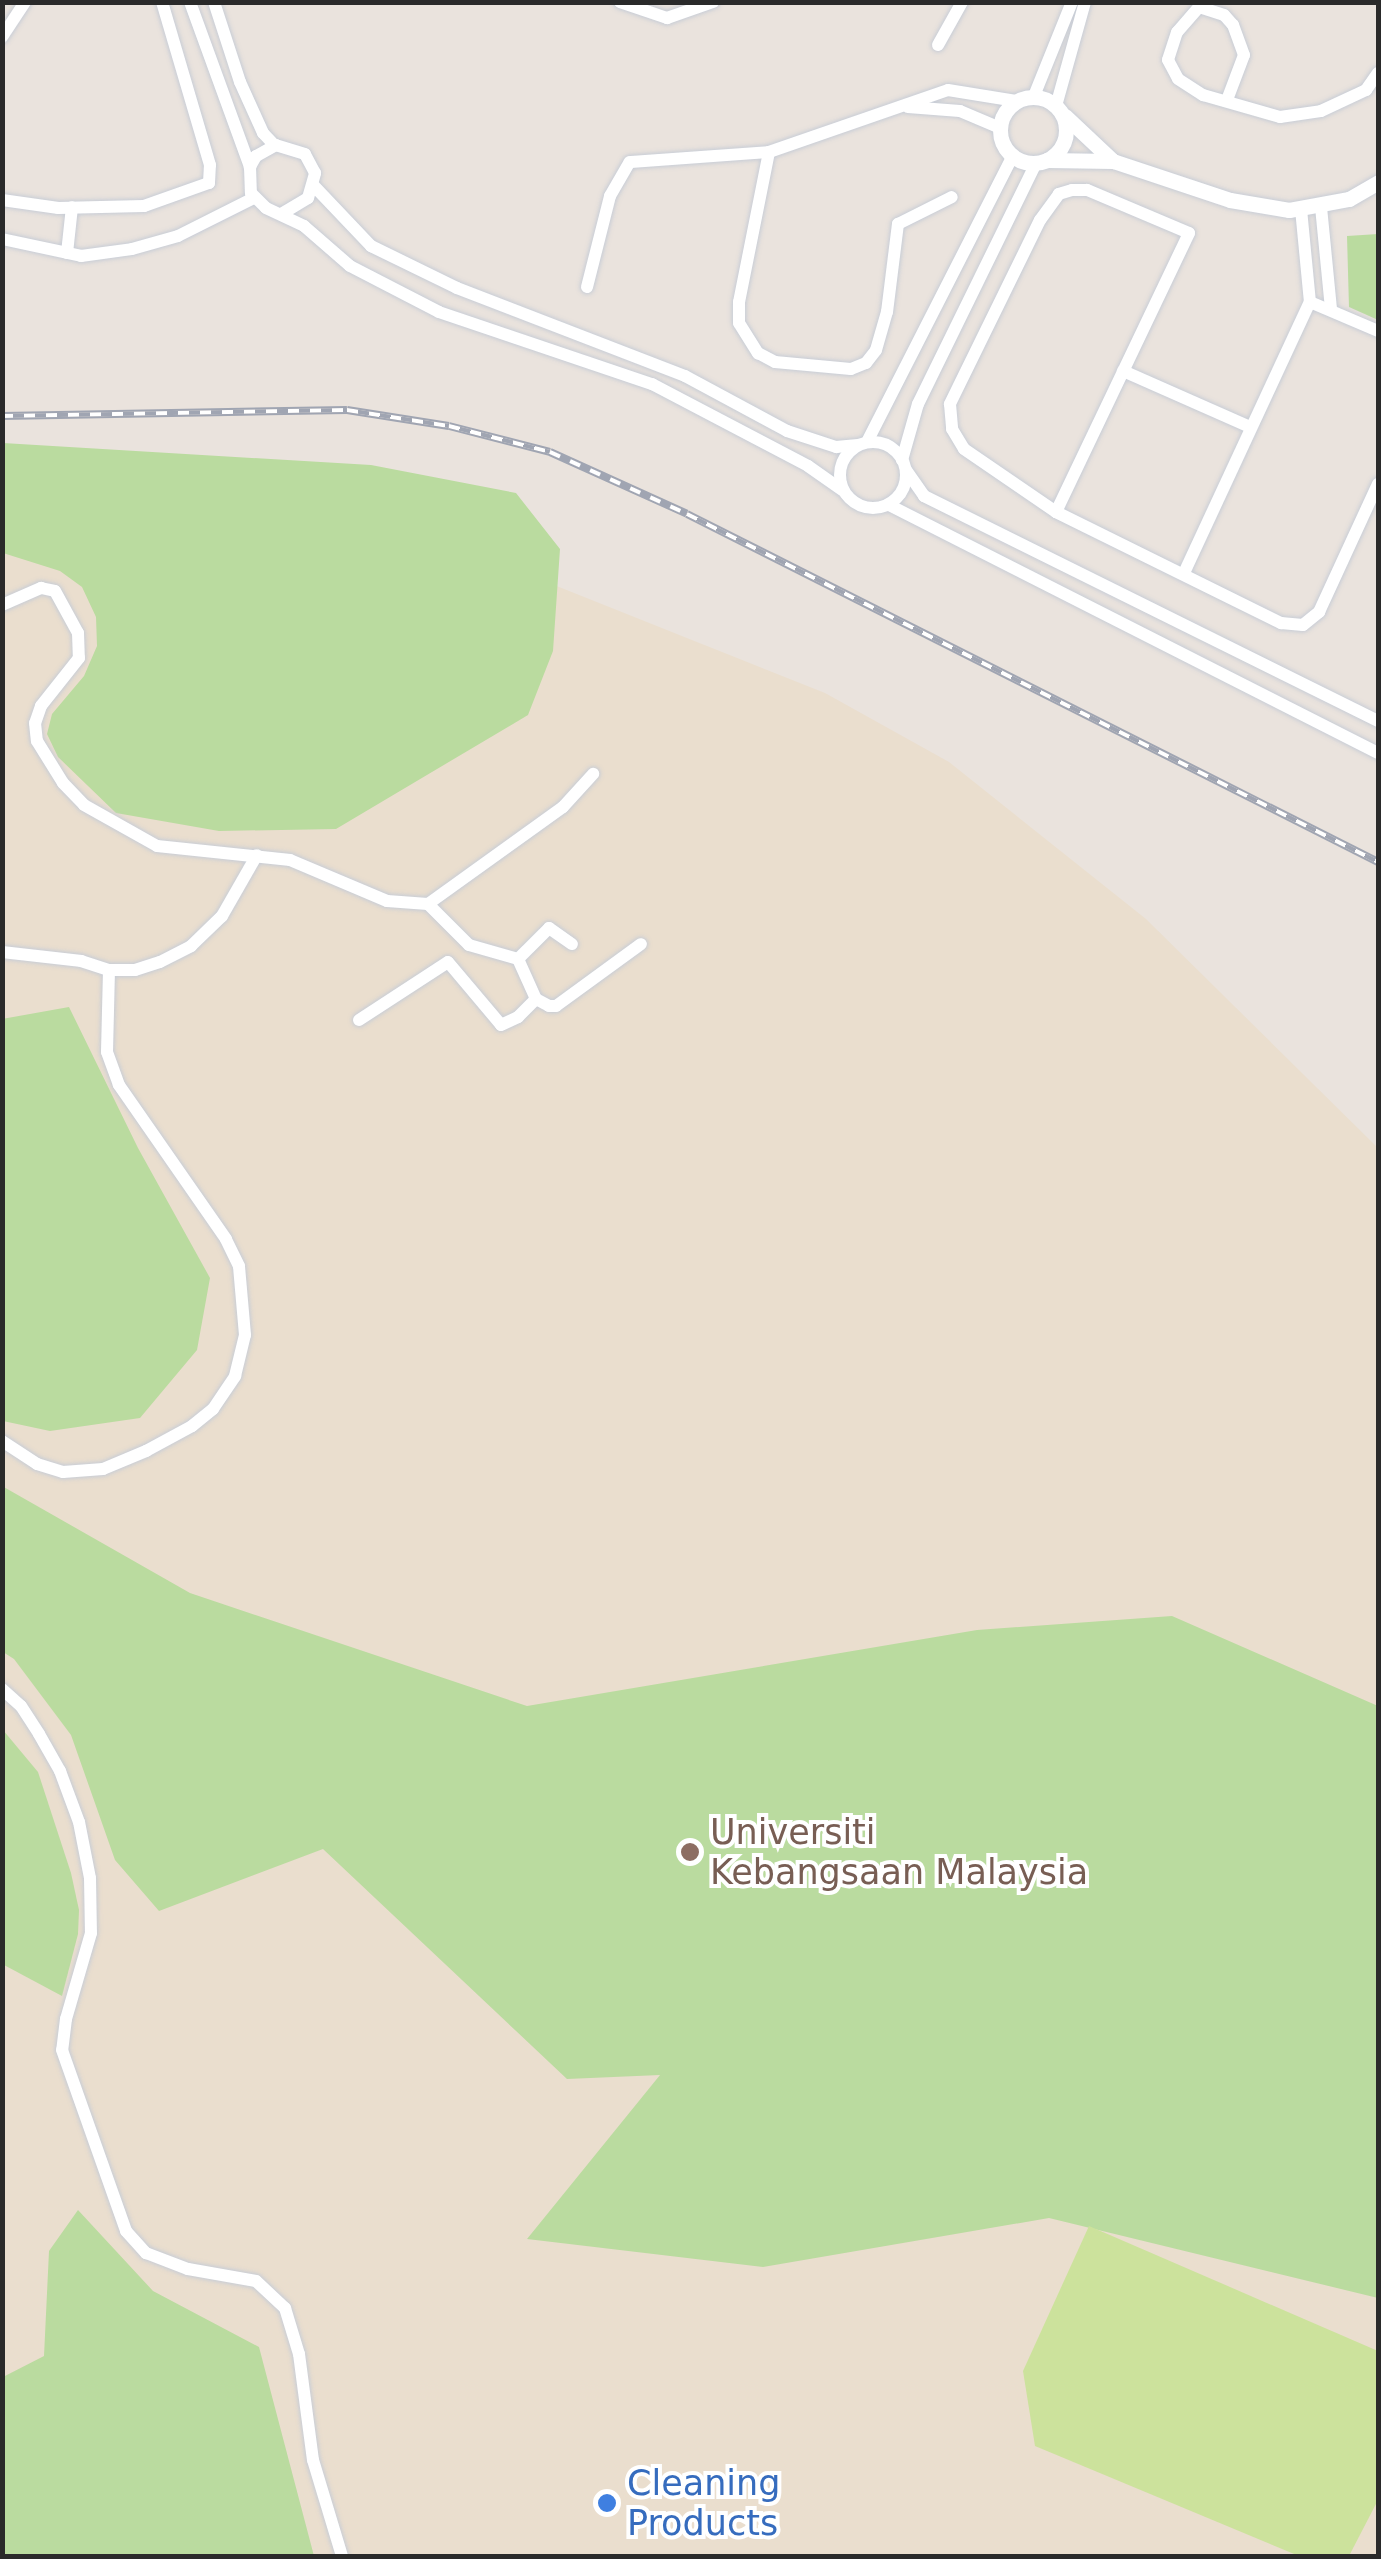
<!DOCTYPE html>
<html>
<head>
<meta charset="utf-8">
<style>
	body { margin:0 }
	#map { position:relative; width:1381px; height:2559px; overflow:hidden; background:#eae3dd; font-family:"DejaVu Sans",sans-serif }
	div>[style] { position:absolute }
	.education>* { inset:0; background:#eadece }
	.green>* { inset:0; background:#badb9f }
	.pitch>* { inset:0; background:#cce29c }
	.roads { filter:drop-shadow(0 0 2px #c8cdd6) drop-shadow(0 0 2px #c8cdd6) }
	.minor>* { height:12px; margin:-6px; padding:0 6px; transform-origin:6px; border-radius:6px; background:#fff }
	.minor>.ring { margin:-6px; padding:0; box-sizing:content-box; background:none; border:12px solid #fff; border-radius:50% }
	.tertiary>* { height:15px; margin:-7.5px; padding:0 7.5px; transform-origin:7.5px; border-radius:7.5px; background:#fff }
	.tertiary>.ring { margin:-7.5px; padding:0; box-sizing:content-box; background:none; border:15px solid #fff; border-radius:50% }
	.rail>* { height:8px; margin-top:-4px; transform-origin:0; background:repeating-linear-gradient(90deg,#fff 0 11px,#a0a5b2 0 22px); box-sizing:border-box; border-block:2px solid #a0a5b2 }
	.dots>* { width:28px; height:28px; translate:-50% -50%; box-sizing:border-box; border:5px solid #fff; border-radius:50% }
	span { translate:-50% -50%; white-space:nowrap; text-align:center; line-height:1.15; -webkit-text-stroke:8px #fff; paint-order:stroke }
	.education-label { font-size:35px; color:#785e54 }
	.left { translate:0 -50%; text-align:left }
	.shop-label { font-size:35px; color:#366cbe }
	.frame { position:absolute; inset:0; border:5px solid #2a2a2a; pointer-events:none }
</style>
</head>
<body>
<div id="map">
	<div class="education">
		<div style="clip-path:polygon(2px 518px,519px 571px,825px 693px,949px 762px,1146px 919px,1378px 1148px,1378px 2556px,3px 2556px)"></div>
	</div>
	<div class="green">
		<div style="clip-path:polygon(1378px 234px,1378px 320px,1349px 307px,1347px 236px)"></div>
		<div style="clip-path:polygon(3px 443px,371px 465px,516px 493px,560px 549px,553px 651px,528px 715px,336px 829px,219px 831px,116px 813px,58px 757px,47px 734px,52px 714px,84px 676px,97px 646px,96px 617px,82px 587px,60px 571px,3px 553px)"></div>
		<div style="clip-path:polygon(69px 1007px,138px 1148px,210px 1278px,197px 1350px,140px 1418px,50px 1431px,3px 1421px,2px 1019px)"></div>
		<div style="clip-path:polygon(2px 1486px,190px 1593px,527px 1706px,977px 1630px,1172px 1616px,1378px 1706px,1378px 2298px,1049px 2218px,763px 2267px,527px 2239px,660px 2075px,567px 2079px,323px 1849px,159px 1911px,115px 1860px,71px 1735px,14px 1659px,3px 1652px)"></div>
		<div style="clip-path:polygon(3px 1730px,38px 1772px,71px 1873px,79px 1910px,78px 1934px,62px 1996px,4px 1965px)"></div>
		<div style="clip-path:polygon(78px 2210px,153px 2291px,259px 2347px,314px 2556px,3px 2556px,3px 2377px,44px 2356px,49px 2251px)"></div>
	</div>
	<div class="pitch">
		<div style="clip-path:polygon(1089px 2226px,1378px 2351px,1378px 2500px,1349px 2556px,1299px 2556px,1035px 2446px,1023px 2371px)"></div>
	</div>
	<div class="roads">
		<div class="minor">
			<div style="left:190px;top:2px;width:176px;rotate:70deg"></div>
			<div style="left:214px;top:2px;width:84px;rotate:72deg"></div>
			<div style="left:240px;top:82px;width:56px;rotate:65.7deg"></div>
			<div style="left:263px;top:133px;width:16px;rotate:47deg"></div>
			<div style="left:620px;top:2px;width:50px;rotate:18.8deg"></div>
			<div style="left:667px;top:18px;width:49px;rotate:-19.2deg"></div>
			<div style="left:2px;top:37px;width:42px;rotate:-56.7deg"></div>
			<div style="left:938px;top:45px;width:49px;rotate:-60.8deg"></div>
			<div style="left:1034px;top:96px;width:101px;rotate:-68deg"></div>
			<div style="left:1227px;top:100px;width:48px;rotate:-69.3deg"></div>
			<div style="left:1244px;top:55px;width:32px;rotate:-110deg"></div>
			<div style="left:1233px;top:25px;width:13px;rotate:-132deg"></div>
			<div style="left:1224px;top:15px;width:26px;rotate:-162deg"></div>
			<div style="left:1199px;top:7px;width:33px;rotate:131deg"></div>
			<div style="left:1177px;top:32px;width:29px;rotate:108deg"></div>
			<div style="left:1168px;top:60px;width:21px;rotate:62deg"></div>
			<div style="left:1178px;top:79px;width:30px;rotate:33deg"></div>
			<div style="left:1203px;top:95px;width:80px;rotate:15.9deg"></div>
			<div style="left:1280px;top:117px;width:41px;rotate:-8.3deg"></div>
			<div style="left:1321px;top:111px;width:50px;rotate:-25deg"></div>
			<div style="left:1366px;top:90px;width:21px;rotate:-55deg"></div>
			<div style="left:1056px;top:106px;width:108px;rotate:-74.4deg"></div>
			<div style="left:908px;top:107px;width:52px;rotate:4.4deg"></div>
			<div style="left:960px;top:111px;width:43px;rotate:23deg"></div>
			<div style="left:769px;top:152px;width:153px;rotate:101.3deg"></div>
			<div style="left:739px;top:302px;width:21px;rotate:90deg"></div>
			<div style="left:739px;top:323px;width:36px;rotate:58deg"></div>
			<div style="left:758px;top:353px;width:19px;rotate:28deg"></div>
			<div style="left:775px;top:362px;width:76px;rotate:5.3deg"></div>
			<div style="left:851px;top:369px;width:16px;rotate:-22deg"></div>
			<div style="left:866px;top:363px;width:16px;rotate:-52deg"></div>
			<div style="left:876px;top:350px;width:40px;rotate:-74deg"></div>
			<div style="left:887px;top:312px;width:89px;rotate:-82.9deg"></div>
			<div style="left:898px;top:224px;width:60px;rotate:-26.6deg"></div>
			<div style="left:314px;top:186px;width:83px;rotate:46.5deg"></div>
			<div style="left:371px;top:246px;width:96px;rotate:26deg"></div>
			<div style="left:457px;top:288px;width:244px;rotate:21.1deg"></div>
			<div style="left:685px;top:376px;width:116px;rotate:28.3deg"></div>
			<div style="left:787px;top:431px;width:52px;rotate:18.1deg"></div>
			<div style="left:836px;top:447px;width:22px;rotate:-5deg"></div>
			<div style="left:2px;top:200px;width:57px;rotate:8.1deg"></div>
			<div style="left:58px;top:208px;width:86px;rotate:-1.3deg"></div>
			<div style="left:144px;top:206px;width:69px;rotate:-19.5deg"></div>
			<div style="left:209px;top:183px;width:18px;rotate:-87deg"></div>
			<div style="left:210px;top:165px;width:170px;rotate:-106.4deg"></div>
			<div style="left:1321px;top:207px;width:102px;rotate:84.4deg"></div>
			<div style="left:1301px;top:209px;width:93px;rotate:84.5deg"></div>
			<div style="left:283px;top:213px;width:29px;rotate:-31deg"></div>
			<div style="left:308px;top:198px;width:26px;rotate:-74deg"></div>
			<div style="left:315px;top:173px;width:21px;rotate:-118deg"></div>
			<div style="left:305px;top:154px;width:30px;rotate:-163deg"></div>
			<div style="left:276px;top:145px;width:23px;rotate:151deg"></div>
			<div style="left:256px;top:156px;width:13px;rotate:119deg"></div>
			<div style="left:250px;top:167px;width:26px;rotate:88deg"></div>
			<div style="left:251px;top:193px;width:21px;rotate:45deg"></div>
			<div style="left:266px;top:208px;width:42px;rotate:25.3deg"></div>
			<div style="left:304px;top:226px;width:61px;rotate:41deg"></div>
			<div style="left:350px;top:266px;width:100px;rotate:27.3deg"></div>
			<div style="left:439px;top:312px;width:225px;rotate:18.7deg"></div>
			<div style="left:652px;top:384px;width:176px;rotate:27.7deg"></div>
			<div style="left:808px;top:466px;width:42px;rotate:35.2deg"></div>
			<div style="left:2px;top:239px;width:81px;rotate:12.1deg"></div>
			<div style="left:81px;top:256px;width:51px;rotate:-7.8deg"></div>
			<div style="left:132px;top:249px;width:48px;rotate:-15.8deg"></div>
			<div style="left:178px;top:236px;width:85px;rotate:-26.6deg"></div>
			<div style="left:67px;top:253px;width:46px;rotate:-83.8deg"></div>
			<div style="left:587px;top:287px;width:94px;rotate:-75.8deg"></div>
			<div style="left:610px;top:196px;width:39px;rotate:-60deg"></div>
			<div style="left:630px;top:162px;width:139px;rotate:-4.1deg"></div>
			<div style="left:769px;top:152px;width:189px;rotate:-19.1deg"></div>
			<div style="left:948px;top:90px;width:69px;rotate:9.2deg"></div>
			<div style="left:1310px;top:302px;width:74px;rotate:23.1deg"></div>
			<div style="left:1123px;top:371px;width:139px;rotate:23.8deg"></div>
			<div class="ring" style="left:840px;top:442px;width:54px;height:54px"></div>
			<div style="left:867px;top:442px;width:321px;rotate:-63deg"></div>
			<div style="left:902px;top:460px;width:58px;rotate:-74.1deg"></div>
			<div style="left:918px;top:404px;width:268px;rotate:-63.9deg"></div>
			<div style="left:906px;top:470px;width:32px;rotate:55deg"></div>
			<div style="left:924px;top:496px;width:507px;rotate:26.36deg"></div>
			<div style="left:889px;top:505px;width:548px;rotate:26.89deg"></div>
			<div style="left:1056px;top:512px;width:309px;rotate:-64.5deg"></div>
			<div style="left:1189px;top:233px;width:111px;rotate:-157.1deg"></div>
			<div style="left:1087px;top:190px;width:15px;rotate:180deg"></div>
			<div style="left:1072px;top:190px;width:14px;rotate:163deg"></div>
			<div style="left:1059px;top:194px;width:32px;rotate:126deg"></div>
			<div style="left:1040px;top:220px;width:205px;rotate:116.1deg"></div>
			<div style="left:950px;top:404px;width:25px;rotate:85deg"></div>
			<div style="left:952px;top:429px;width:23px;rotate:59deg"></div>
			<div style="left:964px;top:449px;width:112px;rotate:34.4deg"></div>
			<div style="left:1056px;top:512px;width:251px;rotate:26.3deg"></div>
			<div style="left:1281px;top:623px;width:22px;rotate:5deg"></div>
			<div style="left:1303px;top:625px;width:21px;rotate:-39deg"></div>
			<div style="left:1319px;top:612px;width:141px;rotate:-65.3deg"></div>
			<div style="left:1184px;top:573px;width:299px;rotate:-65.1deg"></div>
			<div style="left:2px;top:605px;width:43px;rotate:-23.6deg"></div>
			<div style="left:41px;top:588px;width:14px;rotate:12deg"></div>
			<div style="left:55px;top:591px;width:48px;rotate:61.3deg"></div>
			<div style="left:78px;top:633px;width:25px;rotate:88deg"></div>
			<div style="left:79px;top:658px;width:61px;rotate:128.4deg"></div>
			<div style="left:41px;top:706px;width:18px;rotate:109deg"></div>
			<div style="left:35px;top:723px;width:18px;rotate:84deg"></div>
			<div style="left:37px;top:741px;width:49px;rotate:58.2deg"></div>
			<div style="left:63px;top:783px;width:30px;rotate:46deg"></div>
			<div style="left:84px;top:805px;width:84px;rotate:29.3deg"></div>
			<div style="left:157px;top:846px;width:134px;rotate:6deg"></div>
			<div style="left:290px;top:860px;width:105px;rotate:22.9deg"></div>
			<div style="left:387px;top:901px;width:41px;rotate:4.2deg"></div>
			<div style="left:428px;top:904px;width:166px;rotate:-35.7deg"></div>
			<div style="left:563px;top:807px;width:45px;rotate:-47.7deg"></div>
			<div style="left:428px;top:904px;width:58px;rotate:45deg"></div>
			<div style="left:469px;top:945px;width:51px;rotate:15.9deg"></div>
			<div style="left:518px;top:959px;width:44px;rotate:65.8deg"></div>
			<div style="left:536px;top:999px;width:15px;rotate:28deg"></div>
			<div style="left:549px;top:1006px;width:7px"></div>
			<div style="left:556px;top:1006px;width:105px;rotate:-36.1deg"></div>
			<div style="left:2px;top:952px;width:80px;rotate:6.5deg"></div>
			<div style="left:81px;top:961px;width:29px;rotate:18deg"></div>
			<div style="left:109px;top:970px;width:26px"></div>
			<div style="left:135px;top:970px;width:26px;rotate:-18deg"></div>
			<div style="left:160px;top:962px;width:35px;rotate:-27deg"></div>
			<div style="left:191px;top:946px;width:43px;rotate:-44.1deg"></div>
			<div style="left:222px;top:916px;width:70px;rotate:-60.2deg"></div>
			<div style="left:518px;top:959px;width:44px;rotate:-45deg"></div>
			<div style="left:549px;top:928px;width:28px;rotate:35deg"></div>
			<div style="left:359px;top:1020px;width:106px;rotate:-33.1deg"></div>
			<div style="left:448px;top:962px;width:82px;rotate:49.9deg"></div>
			<div style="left:501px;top:1025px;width:19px;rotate:-25deg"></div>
			<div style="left:518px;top:1017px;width:25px;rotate:-45deg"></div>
			<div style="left:2px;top:1441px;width:42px;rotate:33.3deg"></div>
			<div style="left:37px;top:1464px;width:27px;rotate:17deg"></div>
			<div style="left:63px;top:1472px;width:40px;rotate:-4.3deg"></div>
			<div style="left:103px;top:1469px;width:47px;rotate:-22.7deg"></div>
			<div style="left:146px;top:1451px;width:52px;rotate:-28.5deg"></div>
			<div style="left:192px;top:1426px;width:27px;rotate:-39deg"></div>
			<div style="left:213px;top:1409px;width:40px;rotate:-56deg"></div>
			<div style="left:235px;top:1376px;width:42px;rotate:-76.3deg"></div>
			<div style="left:245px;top:1335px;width:69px;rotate:-95deg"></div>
			<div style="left:239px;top:1266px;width:30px;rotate:-116deg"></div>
			<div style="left:226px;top:1239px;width:188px;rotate:-124.8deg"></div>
			<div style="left:119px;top:1085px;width:35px;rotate:-110deg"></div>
			<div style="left:107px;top:1052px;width:82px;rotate:-88.6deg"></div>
			<div style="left:2px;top:1689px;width:25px;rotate:42deg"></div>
			<div style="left:21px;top:1706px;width:33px;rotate:57deg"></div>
			<div style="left:39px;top:1734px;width:43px;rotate:60.4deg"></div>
			<div style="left:60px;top:1771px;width:54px;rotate:69.6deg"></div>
			<div style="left:79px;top:1822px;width:57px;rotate:78.9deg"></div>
			<div style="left:90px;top:1878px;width:55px;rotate:89deg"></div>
			<div style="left:91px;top:1933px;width:90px;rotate:106.2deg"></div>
			<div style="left:66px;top:2019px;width:31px;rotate:97deg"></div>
			<div style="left:62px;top:2050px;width:192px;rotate:70.5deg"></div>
			<div style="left:126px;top:2231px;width:30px;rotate:48deg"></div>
			<div style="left:146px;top:2253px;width:45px;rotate:20.9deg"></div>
			<div style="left:188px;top:2269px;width:69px;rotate:10deg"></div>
			<div style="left:256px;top:2281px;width:40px;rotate:43deg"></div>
			<div style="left:285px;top:2308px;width:48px;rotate:73.1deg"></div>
			<div style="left:299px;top:2354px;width:107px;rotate:82.5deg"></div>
			<div style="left:313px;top:2460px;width:100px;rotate:73.2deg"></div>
		</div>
		<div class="tertiary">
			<div class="ring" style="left:1000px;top:97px;width:51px;height:51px"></div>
			<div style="left:1065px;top:116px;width:66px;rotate:43.2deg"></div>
			<div style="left:1047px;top:160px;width:66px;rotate:0.9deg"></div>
			<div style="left:1113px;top:161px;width:123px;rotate:18.4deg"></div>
			<div style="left:1230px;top:200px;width:60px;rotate:9.6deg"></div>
			<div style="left:1289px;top:210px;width:61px;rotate:-10.4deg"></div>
			<div style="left:1349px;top:199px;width:34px;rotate:-30deg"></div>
		</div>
	</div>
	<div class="rail">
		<div style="left:2px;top:416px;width:345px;rotate:-1deg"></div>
		<div style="left:347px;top:410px;width:103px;rotate:8.9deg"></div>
		<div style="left:449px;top:426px;width:104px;rotate:14.4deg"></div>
		<div style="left:550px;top:452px;width:150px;rotate:24.3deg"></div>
		<div style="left:687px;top:514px;width:774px;rotate:26.73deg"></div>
	</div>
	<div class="dots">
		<div style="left:690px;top:1852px;background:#8d6e63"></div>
		<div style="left:607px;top:2503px;background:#3f7fe0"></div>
	</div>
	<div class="education-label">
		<span class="left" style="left:710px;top:1852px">Universiti<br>Kebangsaan Malaysia</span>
	</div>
	<div class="shop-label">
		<span class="left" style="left:627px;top:2503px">Cleaning<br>Products</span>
	</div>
	<div class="frame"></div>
</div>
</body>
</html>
